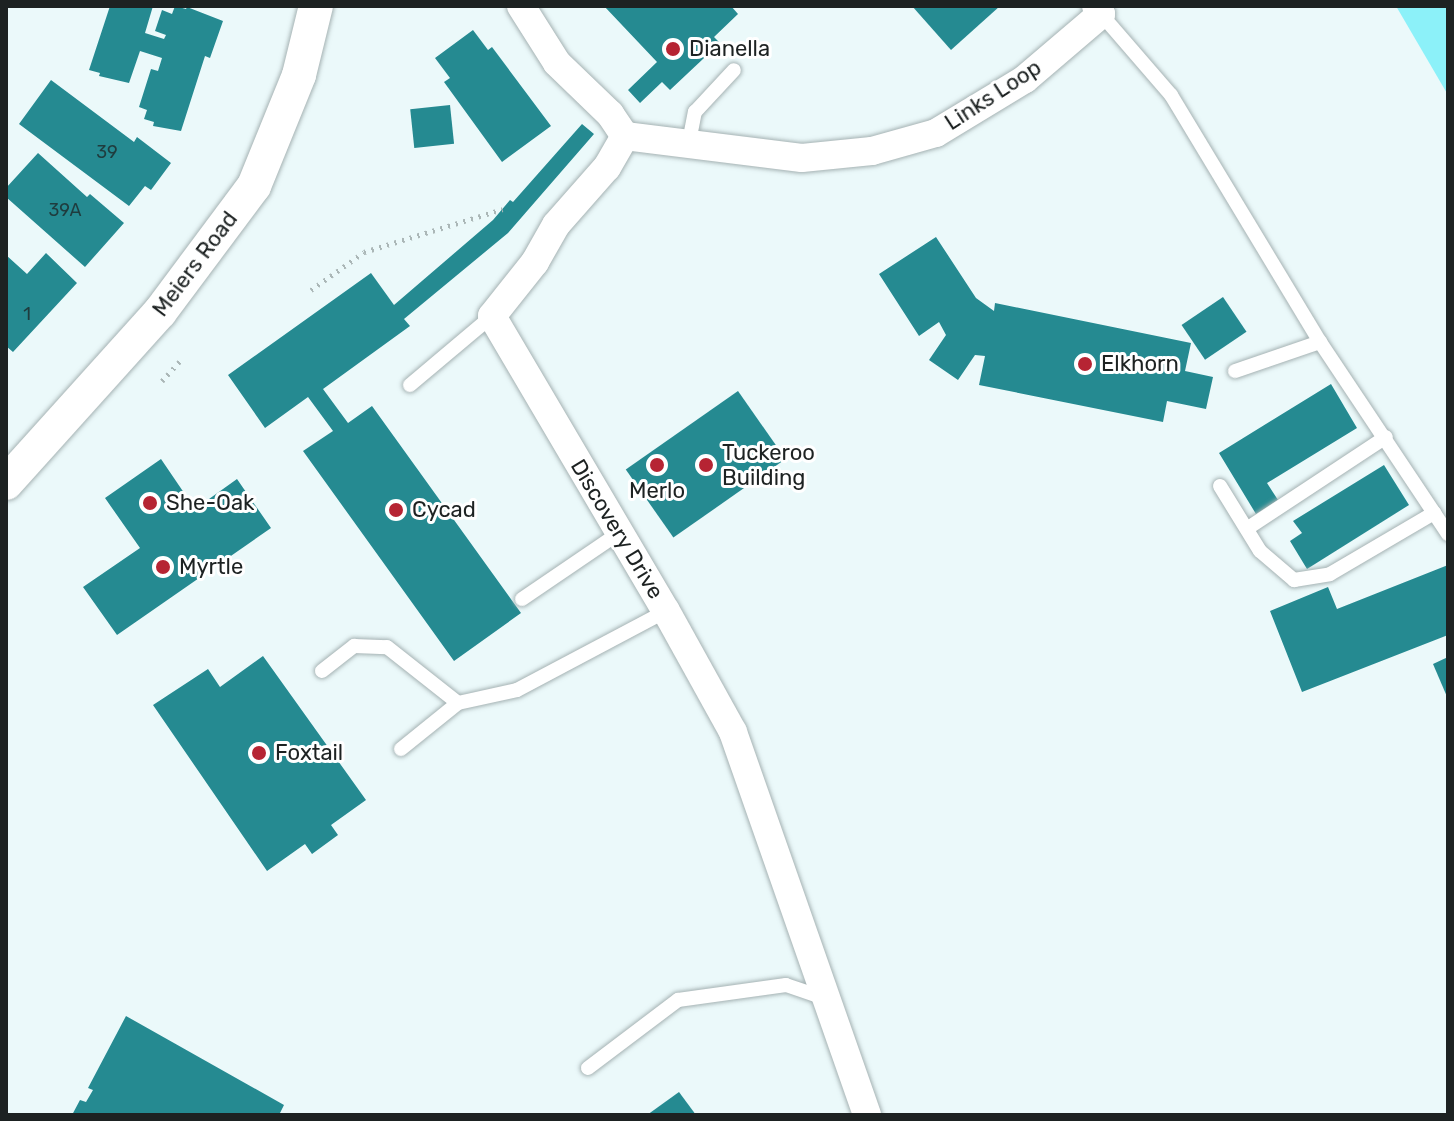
<!DOCTYPE html>
<html>
<head>
<meta charset="utf-8">
<style>
	body { margin:0 }
	#map { position:relative; width:1454px; height:1121px; overflow:hidden; background:#ebf9fa; font-family:Rubik,sans-serif }
	div>[style] { position:absolute }
	.green>* { inset:0; background:#8cf1f9 }
	.building>* { inset:0; background:#258a91; transform-origin:0 0 }
	.path>* { height:5px; margin-top:-2.5px; transform-origin:0; background:repeating-linear-gradient(90deg,#abb7b7 0 2px,transparent 0 8px) }
	.roads { filter:drop-shadow(0 0 2px #a5b2b3) drop-shadow(0 0 2px #a5b2b3) }
	.service>* { height:14px; margin:-7px; padding:0 7px; transform-origin:7px; border-radius:7px; background:#fff }
	.minor>* { height:28px; margin:-14px; padding:0 14px; transform-origin:14px; border-radius:14px; background:#fff }
	.tertiary>* { height:34px; margin:-17px; padding:0 17px; transform-origin:17px; border-radius:17px; background:#fff }
	.dots>* { width:22px; height:22px; translate:-50% -50%; box-sizing:border-box; border:4px solid #fff; border-radius:50% }
	span { translate:-50% -50%; white-space:nowrap; text-align:center; line-height:1.15; -webkit-text-stroke:6px #fff; paint-order:stroke }
	.number-label { font-size:18px; color:#1f3c3e }
	.number-label span { -webkit-text-stroke-width:0 }
	.poi-label { font-size:22px; color:#1d2222 }
	.left { translate:0 -50%; text-align:left }
	.street-label { font-size:22px; color:#1d2222 }
	.frame { position:absolute; inset:0; border:8px solid #1d2222; pointer-events:none }
</style>
</head>
<body>
<div id="map">
	<div class="green">
		<div style="clip-path:polygon(1396px 6px,1448px 6px,1448px 95px)"></div>
	</div>
	<div class="building">
		<div style="clip-path:polygon(110px 6px,153px 6px,145px 33px,164px 39px,166px 35px,155px 31px,162px 10px,172px 14px,175px 6px,186px 9px,187px 7px,223px 21px,210px 58px,205px 56px,181px 131px,153px 126px,154px 122px,144px 119px,147px 110px,139px 107px,151px 69px,158px 71px,162px 58px,140px 51px,129px 83px,99px 76px,100px 73px,89px 70px)"></div>
		<div style="clip-path:polygon(604px 6px,731px 6px,738px 14px,714px 37px,720px 43px,670px 90px,662px 82px,640px 103px,628px 90px,657px 62px)"></div>
		<div style="clip-path:polygon(912px 6px,1000px 6px,951px 50px)"></div>
		<div style="clip-path:polygon(473px 30px,488px 50px,492px 47px,551px 126px,502px 162px,444px 82px,450px 78px,435px 58px)"></div>
		<div style="clip-path:polygon(51px 80px,134px 142px,137px 137px,171px 163px,151px 190px,145px 186px,129px 206px,19px 124px)"></div>
		<div style="left:450px;top:105px;width:39px;height:40px;rotate:84deg"></div>
		<div style="clip-path:polygon(582px 124px,594px 134px,508px 233px,404px 319px,410px 326px,323px 389px,348px 423px,372px 406px,521px 613px,454px 661px,303px 451px,333px 431px,308px 397px,265px 428px,228px 375px,371px 273px,394px 305px,493px 220px,510px 200px,513px 202px)"></div>
		<div style="clip-path:polygon(38px 153px,87px 197px,90px 194px,124px 223px,85px 267px,6px 197px,6px 188px)"></div>
		<div style="clip-path:polygon(936px 237px,976px 298px,994px 311px,995px 303px,1191px 343px,1185px 371px,1213px 377px,1206px 409px,1167px 401px,1163px 422px,979px 385px,985px 356px,975px 355px,958px 380px,929px 360px,946px 335px,939px 322px,919px 336px,879px 274px)"></div>
		<div style="clip-path:polygon(46px 253px,77px 283px,13px 352px,6px 346px,6px 255px,27px 274px)"></div>
		<div style="left:1223px;top:297px;width:42px;height:50px;rotate:56deg"></div>
		<div style="clip-path:polygon(1331px 384px,1357px 428px,1267px 483px,1278px 500px,1256px 514px,1219px 453px)"></div>
		<div style="left:738px;top:391px;width:83px;height:137px;rotate:55deg"></div>
		<div style="clip-path:polygon(161px 459px,195px 509px,237px 479px,271px 528px,117px 635px,83px 587px,140px 548px,105px 498px)"></div>
		<div style="clip-path:polygon(1384px 465px,1409px 505px,1307px 569px,1290px 541px,1302px 533px,1293px 521px)"></div>
		<div style="clip-path:polygon(1448px 565px,1448px 635px,1302px 692px,1270px 611px,1328px 587px,1337px 609px)"></div>
		<div style="clip-path:polygon(263px 656px,366px 800px,331px 825px,338px 835px,312px 854px,305px 844px,267px 871px,153px 705px,208px 669px,220px 687px)"></div>
		<div style="clip-path:polygon(1448px 657px,1448px 699px,1433px 664px)"></div>
		<div style="clip-path:polygon(126px 1016px,284px 1105px,279px 1115px,72px 1115px,80px 1100px,86px 1102px,93px 1090px,88px 1088px)"></div>
		<div style="clip-path:polygon(679px 1092px,696px 1115px,647px 1115px)"></div>
	</div>
	<div class="path">
		<div style="left:311px;top:290px;width:65px;rotate:-35.6deg"></div>
		<div style="left:364px;top:252px;width:145px;rotate:-17.2deg"></div>
		<div style="left:162px;top:381px;width:27px;rotate:-48deg"></div>
	</div>
	<div class="roads">
		<div class="service">
			<div style="left:1101px;top:14px;width:107px;rotate:49.2deg"></div>
			<div style="left:1171px;top:95px;width:288px;rotate:58.9deg"></div>
			<div style="left:1320px;top:342px;width:231px;rotate:56.3deg"></div>
			<div style="left:689px;top:142px;width:31px;rotate:-79deg"></div>
			<div style="left:695px;top:112px;width:57px;rotate:-47.1deg"></div>
			<div style="left:1235px;top:371px;width:90px;rotate:-18.8deg"></div>
			<div style="left:410px;top:385px;width:107px;rotate:-40.1deg"></div>
			<div style="left:1220px;top:486px;width:76px;rotate:58.4deg"></div>
			<div style="left:1260px;top:551px;width:45px;rotate:40.5deg"></div>
			<div style="left:1294px;top:580px;width:36px;rotate:-9deg"></div>
			<div style="left:1330px;top:574px;width:121px;rotate:-30.4deg"></div>
			<div style="left:1248px;top:528px;width:165px;rotate:-33.4deg"></div>
			<div style="left:522px;top:599px;width:117px;rotate:-34.2deg"></div>
			<div style="left:322px;top:671px;width:41px;rotate:-38deg"></div>
			<div style="left:354px;top:646px;width:33px;rotate:2deg"></div>
			<div style="left:387px;top:647px;width:90px;rotate:38.3deg"></div>
			<div style="left:458px;top:703px;width:60px;rotate:-12.4deg"></div>
			<div style="left:517px;top:690px;width:169px;rotate:-27.9deg"></div>
			<div style="left:401px;top:749px;width:73px;rotate:-38.9deg"></div>
			<div style="left:588px;top:1068px;width:113px;rotate:-37.1deg"></div>
			<div style="left:678px;top:1000px;width:109px;rotate:-7.9deg"></div>
			<div style="left:786px;top:985px;width:43px;rotate:18.9deg"></div>
		</div>
		<div class="minor">
			<div style="left:521px;top:6px;width:67px;rotate:57.7deg"></div>
			<div style="left:557px;top:63px;width:74px;rotate:43.9deg"></div>
			<div style="left:610px;top:114px;width:27px;rotate:56deg"></div>
			<div style="left:625px;top:136px;width:36px;rotate:120deg"></div>
			<div style="left:607px;top:167px;width:77px;rotate:131.3deg"></div>
			<div style="left:556px;top:225px;width:43px;rotate:119.6deg"></div>
			<div style="left:535px;top:262px;width:69px;rotate:128.5deg"></div>
			<div style="left:492px;top:316px;width:342px;rotate:59.5deg"></div>
			<div style="left:666px;top:611px;width:138px;rotate:61deg"></div>
			<div style="left:733px;top:732px;width:406px;rotate:70.7deg"></div>
			<div style="left:625px;top:136px;width:178px;rotate:7.1deg"></div>
			<div style="left:802px;top:158px;width:70px;rotate:-5.7deg"></div>
			<div style="left:872px;top:151px;width:66px;rotate:-15.7deg"></div>
			<div style="left:936px;top:133px;width:104px;rotate:-31.2deg"></div>
			<div style="left:1025px;top:79px;width:100px;rotate:-40.5deg"></div>
			<div style="left:1101px;top:14px;width:9px;rotate:-122deg"></div>
		</div>
		<div class="tertiary">
			<div style="left:6px;top:483px;width:230px;rotate:-48deg"></div>
			<div style="left:160px;top:312px;width:157px;rotate:-53.3deg"></div>
			<div style="left:254px;top:186px;width:120px;rotate:-67.9deg"></div>
			<div style="left:299px;top:75px;width:71px;rotate:-76.2deg"></div>
		</div>
	</div>
	<div class="dots">
		<div style="left:673px;top:49px;background:#b62433"></div>
		<div style="left:1085px;top:364px;background:#b62433"></div>
		<div style="left:657px;top:465px;background:#b62433"></div>
		<div style="left:706px;top:465px;background:#b62433"></div>
		<div style="left:150px;top:503px;background:#b62433"></div>
		<div style="left:396px;top:510px;background:#b62433"></div>
		<div style="left:163px;top:567px;background:#b62433"></div>
		<div style="left:259px;top:753px;background:#b62433"></div>
	</div>
	<div class="number-label">
		<span style="left:107px;top:152px">39</span>
		<span style="left:65px;top:210px">39A</span>
		<span style="left:27px;top:314px">1</span>
	</div>
	<div class="poi-label">
		<span class="left" style="left:689px;top:49px">Dianella</span>
		<span class="left" style="left:1101px;top:364px">Elkhorn</span>
		<span class="left" style="left:722px;top:465px">Tuckeroo<br>Building</span>
		<span style="left:657px;top:491px">Merlo</span>
		<span class="left" style="left:166px;top:503px">She-Oak</span>
		<span class="left" style="left:412px;top:510px">Cycad</span>
		<span class="left" style="left:179px;top:567px">Myrtle</span>
		<span class="left" style="left:275px;top:753px">Foxtail</span>
	</div>
	<div class="street-label">
		<span style="left:993px;top:95px;rotate:-33deg">Links Loop</span>
		<span style="left:195px;top:264px;rotate:-53deg">Meiers Road</span>
		<span style="left:617px;top:529px;rotate:59deg">Discovery Drive</span>
	</div>
	<div class="frame"></div>
</div>
</body>
</html>
